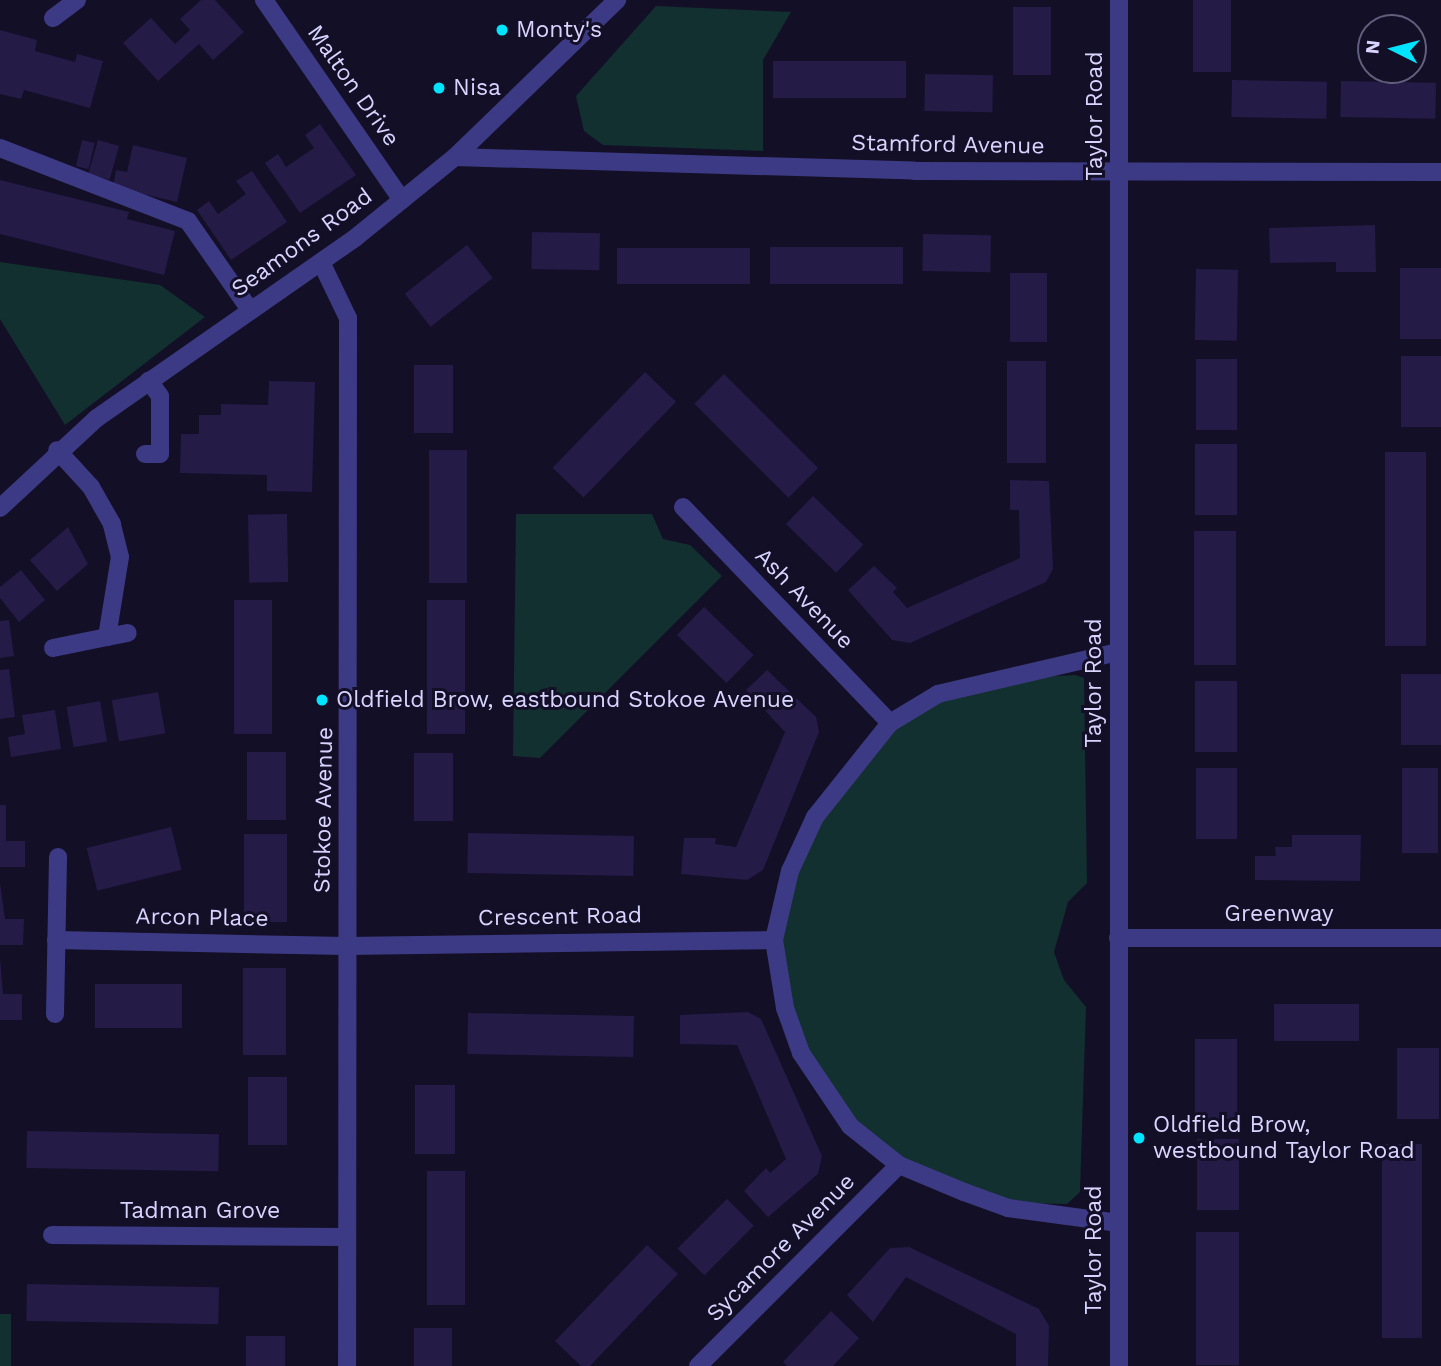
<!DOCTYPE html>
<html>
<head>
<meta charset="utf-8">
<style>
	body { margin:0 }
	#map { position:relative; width:1441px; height:1366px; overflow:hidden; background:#130f26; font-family:"Work Sans",sans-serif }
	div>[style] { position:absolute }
	.green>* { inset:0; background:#12302f; transform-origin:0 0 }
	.building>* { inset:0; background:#241b47; transform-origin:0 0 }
	.minor>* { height:18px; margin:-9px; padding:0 9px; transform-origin:9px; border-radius:9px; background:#3d3a85 }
	.dots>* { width:19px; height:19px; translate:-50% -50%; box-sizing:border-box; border:4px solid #130f26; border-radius:50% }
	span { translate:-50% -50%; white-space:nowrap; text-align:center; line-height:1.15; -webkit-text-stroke:6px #130f26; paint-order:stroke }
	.poi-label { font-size:23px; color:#d9d4ff }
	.left { translate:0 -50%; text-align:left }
	.street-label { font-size:23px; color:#d9d4ff }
	.north { position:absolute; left:1357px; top:14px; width:70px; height:70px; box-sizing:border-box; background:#130f26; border:2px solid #625e7d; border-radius:50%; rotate:276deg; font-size:19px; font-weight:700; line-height:28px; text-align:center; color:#d9d4ff }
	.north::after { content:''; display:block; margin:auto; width:24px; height:32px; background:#00e5ff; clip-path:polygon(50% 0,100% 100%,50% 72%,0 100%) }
</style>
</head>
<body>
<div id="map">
	<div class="green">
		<div style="clip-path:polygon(656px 6px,791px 12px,763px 60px,763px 151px,603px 145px,584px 131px,576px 96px)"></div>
		<div style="clip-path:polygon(0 262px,160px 285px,205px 317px,65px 425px,0 319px)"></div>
		<div style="clip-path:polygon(516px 514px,652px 514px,663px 539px,690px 545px,722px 576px,540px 758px,513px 756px)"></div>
		<div style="clip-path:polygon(1075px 675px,1084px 678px,1087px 883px,1068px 902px,1054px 952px,1064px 980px,1086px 1007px,1080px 1192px,1067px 1204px,1010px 1203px,897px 1159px,856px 1124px,806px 1051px,776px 946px,795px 873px,820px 819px,891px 728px,939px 699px,1005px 679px)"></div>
		<div style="left:11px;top:1314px;width:52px;height:11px;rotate:90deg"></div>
	</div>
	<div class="building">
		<div style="clip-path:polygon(201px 0,215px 0,244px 32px,213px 60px,199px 44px,158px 81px,123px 43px,151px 18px,175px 44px,190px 30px,180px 19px)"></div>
		<div style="left:1193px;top:0;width:38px;height:72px"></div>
		<div style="left:1013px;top:7px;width:38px;height:68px"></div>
		<div style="clip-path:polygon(0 30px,37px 40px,35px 51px,75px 62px,77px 54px,103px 61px,90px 108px,24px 90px,21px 99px,0 94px)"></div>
		<div style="left:773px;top:61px;width:133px;height:37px"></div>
		<div style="left:925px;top:74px;width:68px;height:37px;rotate:1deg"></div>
		<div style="left:1232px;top:80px;width:95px;height:37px;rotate:1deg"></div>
		<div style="left:1341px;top:81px;width:95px;height:36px;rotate:1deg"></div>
		<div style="clip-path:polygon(320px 124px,356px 175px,300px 213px,265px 163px,278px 154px,286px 167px,314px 148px,305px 135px)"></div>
		<div style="left:82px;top:140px;width:13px;height:27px;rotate:13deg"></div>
		<div style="left:98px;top:140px;width:22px;height:35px;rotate:16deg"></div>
		<div style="clip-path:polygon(133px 145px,187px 158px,177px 202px,113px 187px,116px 170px,127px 172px)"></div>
		<div style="clip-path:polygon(252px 171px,287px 222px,231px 260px,197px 210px,209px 201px,218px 214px,246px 194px,236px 181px)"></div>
		<div style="clip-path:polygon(0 180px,129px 212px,127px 219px,175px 231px,164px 275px,0 234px)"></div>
		<div style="clip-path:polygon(1375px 225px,1376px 272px,1336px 272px,1336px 262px,1270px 263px,1269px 228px)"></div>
		<div style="left:532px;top:232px;width:68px;height:37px;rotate:1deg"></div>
		<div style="left:923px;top:234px;width:68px;height:37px;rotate:1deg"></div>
		<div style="left:467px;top:245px;width:42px;height:79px;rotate:52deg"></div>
		<div style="left:770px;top:247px;width:133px;height:37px"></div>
		<div style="left:617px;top:248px;width:133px;height:36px"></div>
		<div style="left:1400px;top:268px;width:41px;height:71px"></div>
		<div style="left:1196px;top:269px;width:42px;height:71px;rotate:1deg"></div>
		<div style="left:1010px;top:273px;width:37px;height:69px"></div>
		<div style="left:1441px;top:356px;width:71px;height:40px;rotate:90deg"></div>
		<div style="left:1196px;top:359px;width:41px;height:71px"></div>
		<div style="left:1007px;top:361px;width:39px;height:102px"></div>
		<div style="left:414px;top:365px;width:39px;height:68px"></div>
		<div style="left:645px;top:372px;width:43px;height:133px;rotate:44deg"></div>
		<div style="left:724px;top:374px;width:133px;height:42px;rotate:45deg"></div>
		<div style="clip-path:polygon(269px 381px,315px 382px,312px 492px,267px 491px,267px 475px,180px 473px,181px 434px,199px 434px,199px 415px,221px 415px,221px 404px,268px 405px)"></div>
		<div style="left:1195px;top:444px;width:42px;height:71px"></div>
		<div style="left:429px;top:450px;width:38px;height:133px"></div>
		<div style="left:1426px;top:452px;width:194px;height:41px;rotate:90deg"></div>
		<div style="clip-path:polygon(1010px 480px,1049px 481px,1053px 569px,1046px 582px,910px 643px,892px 640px,848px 590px,874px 566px,897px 588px,893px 592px,907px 608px,1020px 558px,1019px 510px,1010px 510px)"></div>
		<div style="left:813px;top:496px;width:70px;height:39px;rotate:44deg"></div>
		<div style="left:287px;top:514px;width:68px;height:39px;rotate:89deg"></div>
		<div style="clip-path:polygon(68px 527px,88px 564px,57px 591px,30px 560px)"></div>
		<div style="left:1194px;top:531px;width:42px;height:134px"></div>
		<div style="clip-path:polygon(21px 570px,45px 600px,19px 622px,0 598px,0 587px)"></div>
		<div style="left:234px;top:600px;width:38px;height:134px"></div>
		<div style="left:427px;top:600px;width:38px;height:134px"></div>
		<div style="left:704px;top:607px;width:69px;height:39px;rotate:44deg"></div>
		<div style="clip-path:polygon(9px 620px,14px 656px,0 658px,0 621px)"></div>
		<div style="clip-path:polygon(9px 669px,15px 717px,0 719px,0 670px)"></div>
		<div style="clip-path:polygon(767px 670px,816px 717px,819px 732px,763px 870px,747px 880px,681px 874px,684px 838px,716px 838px,715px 844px,736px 847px,785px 732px,746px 690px)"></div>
		<div style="left:1441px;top:674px;width:71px;height:40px;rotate:90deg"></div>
		<div style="left:1195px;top:681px;width:42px;height:71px"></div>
		<div style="left:158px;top:692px;width:42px;height:47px;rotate:80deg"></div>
		<div style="left:100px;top:701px;width:41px;height:34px;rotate:80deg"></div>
		<div style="clip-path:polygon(55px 710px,61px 749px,11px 757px,8px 737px,25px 734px,22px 715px)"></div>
		<div style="left:247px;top:752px;width:39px;height:68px"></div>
		<div style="left:414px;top:753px;width:39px;height:68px"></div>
		<div style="left:1196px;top:768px;width:41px;height:71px"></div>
		<div style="left:1402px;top:768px;width:36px;height:85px"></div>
		<div style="clip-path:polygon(0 805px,6px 805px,6px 841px,25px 841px,25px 867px,0 867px)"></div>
		<div style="left:171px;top:827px;width:44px;height:87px;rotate:76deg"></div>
		<div style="left:468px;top:833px;width:166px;height:40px;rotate:1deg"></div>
		<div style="left:244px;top:834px;width:43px;height:88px"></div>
		<div style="clip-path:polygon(1292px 835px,1361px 835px,1360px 881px,1255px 880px,1255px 856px,1276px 856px,1275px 847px,1292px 847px)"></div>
		<div style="clip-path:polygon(0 883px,5px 919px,24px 919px,23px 945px,0 945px)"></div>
		<div style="clip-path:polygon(0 958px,3px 994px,22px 994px,22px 1020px,0 1020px)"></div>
		<div style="left:243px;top:968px;width:43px;height:87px"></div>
		<div style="left:95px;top:984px;width:87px;height:44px"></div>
		<div style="left:1359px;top:1004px;width:37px;height:85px;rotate:90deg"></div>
		<div style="clip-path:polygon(748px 1012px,761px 1019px,822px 1156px,818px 1174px,768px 1217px,744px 1191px,766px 1168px,770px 1173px,786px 1159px,737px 1045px,680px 1044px,680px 1015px)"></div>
		<div style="left:468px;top:1013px;width:166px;height:41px;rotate:1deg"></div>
		<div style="left:1237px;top:1039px;width:80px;height:42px;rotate:90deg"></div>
		<div style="left:1397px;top:1048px;width:42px;height:71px"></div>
		<div style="left:248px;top:1077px;width:39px;height:68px"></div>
		<div style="left:415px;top:1085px;width:40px;height:69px"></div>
		<div style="left:27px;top:1131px;width:192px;height:37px;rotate:1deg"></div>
		<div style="left:1197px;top:1139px;width:42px;height:71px"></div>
		<div style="left:1382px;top:1144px;width:40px;height:194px"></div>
		<div style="left:427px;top:1171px;width:38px;height:134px"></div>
		<div style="left:727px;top:1199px;width:38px;height:70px;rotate:45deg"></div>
		<div style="left:1239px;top:1232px;width:133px;height:43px;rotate:90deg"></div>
		<div style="clip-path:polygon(647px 1245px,678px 1274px,590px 1366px,581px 1366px,555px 1341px)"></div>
		<div style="clip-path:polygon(909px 1247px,1039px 1309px,1049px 1326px,1048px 1366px,1016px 1366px,1016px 1334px,906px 1277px,873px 1322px,847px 1295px,890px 1248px)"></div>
		<div style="left:27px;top:1284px;width:192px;height:37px;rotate:1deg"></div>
		<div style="clip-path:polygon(831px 1311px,859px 1338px,833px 1366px,787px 1366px,783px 1362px)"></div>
		<div style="left:414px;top:1328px;width:38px;height:38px"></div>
		<div style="left:246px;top:1336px;width:39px;height:30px"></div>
	</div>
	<div class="minor">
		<div style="left:264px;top:0;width:243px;rotate:55.4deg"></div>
		<div style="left:53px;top:18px;width:30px;rotate:-37deg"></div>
		<div style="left:0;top:148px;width:202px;rotate:21.2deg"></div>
		<div style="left:188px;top:221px;width:108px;rotate:55.1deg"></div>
		<div style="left:455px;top:157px;width:459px;rotate:1.7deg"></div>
		<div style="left:914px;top:171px;width:527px;rotate:0.11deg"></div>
		<div style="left:321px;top:262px;width:62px;rotate:64.3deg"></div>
		<div style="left:348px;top:318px;width:1048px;rotate:90.05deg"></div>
		<div style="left:145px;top:454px;width:15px"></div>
		<div style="left:160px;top:454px;width:58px;rotate:-90deg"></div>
		<div style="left:160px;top:396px;width:19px;rotate:-126deg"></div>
		<div style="left:683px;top:507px;width:299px;rotate:46.2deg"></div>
		<div style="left:0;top:508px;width:132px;rotate:-42.9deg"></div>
		<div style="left:97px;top:418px;width:315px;rotate:-34.9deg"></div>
		<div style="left:355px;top:238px;width:129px;rotate:-39deg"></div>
		<div style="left:455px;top:157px;width:226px;rotate:-44.1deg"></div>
		<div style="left:107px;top:637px;width:21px;rotate:-11deg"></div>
		<div style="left:53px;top:648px;width:55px;rotate:-11.5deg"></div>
		<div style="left:107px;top:637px;width:81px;rotate:-80.8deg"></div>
		<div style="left:120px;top:557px;width:34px;rotate:-104deg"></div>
		<div style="left:112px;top:524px;width:43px;rotate:-119.6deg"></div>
		<div style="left:91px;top:487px;width:50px;rotate:-132.6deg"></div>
		<div style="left:1118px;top:652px;width:185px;rotate:166.9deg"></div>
		<div style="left:938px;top:694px;width:56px;rotate:148.9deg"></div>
		<div style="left:890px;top:723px;width:120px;rotate:128.6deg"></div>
		<div style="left:815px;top:817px;width:60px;rotate:114.8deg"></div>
		<div style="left:790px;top:871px;width:71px;rotate:103.1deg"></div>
		<div style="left:774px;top:940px;width:69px;rotate:80.8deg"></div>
		<div style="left:785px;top:1008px;width:48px;rotate:70.4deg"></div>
		<div style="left:801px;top:1053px;width:88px;rotate:56.1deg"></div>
		<div style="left:850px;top:1126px;width:63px;rotate:38.5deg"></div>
		<div style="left:899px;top:1165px;width:70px;rotate:22.6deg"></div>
		<div style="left:964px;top:1192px;width:47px;rotate:20deg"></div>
		<div style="left:1008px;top:1208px;width:112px;rotate:7.7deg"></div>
		<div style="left:1118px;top:938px;width:323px"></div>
		<div style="left:56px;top:940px;width:290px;rotate:1.2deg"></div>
		<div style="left:346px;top:946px;width:428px;rotate:-0.8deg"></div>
		<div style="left:55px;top:1014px;width:157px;rotate:-88.9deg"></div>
		<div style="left:52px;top:1235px;width:295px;rotate:0.4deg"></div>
		<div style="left:698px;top:1366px;width:284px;rotate:-45deg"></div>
		<div style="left:1119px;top:1366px;width:1366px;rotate:-90deg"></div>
	</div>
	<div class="dots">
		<div style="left:502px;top:30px;background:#00e5ff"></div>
		<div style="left:439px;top:88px;background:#00e5ff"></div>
		<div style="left:322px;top:700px;background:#00e5ff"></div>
		<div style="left:1139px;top:1138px;background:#00e5ff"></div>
	</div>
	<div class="poi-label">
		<span class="left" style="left:516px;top:30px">Monty's</span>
		<span class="left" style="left:453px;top:88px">Nisa</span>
		<span class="left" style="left:336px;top:700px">Oldfield Brow, eastbound Stokoe Avenue</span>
		<span class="left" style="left:1153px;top:1138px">Oldfield Brow,<br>westbound Taylor Road</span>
	</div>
	<div class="street-label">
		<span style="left:353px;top:86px;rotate:55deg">Malton Drive</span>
		<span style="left:1095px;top:116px;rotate:-90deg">Taylor Road</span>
		<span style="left:948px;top:145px;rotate:1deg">Stamford Avenue</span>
		<span style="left:302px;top:243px;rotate:-36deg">Seamons Road</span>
		<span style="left:804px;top:599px;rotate:46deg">Ash Avenue</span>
		<span style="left:1094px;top:683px;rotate:-90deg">Taylor Road</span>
		<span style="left:324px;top:810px;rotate:-89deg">Stokoe Avenue</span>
		<span style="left:1279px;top:914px">Greenway</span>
		<span style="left:560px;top:917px;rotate:-1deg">Crescent Road</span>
		<span style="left:202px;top:918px;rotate:1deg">Arcon Place</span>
		<span style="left:200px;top:1211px">Tadman Grove</span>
		<span style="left:781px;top:1248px;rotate:-45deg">Sycamore Avenue</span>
		<span style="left:1094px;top:1250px;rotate:-90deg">Taylor Road</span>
	</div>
	<div class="north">N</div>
</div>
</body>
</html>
